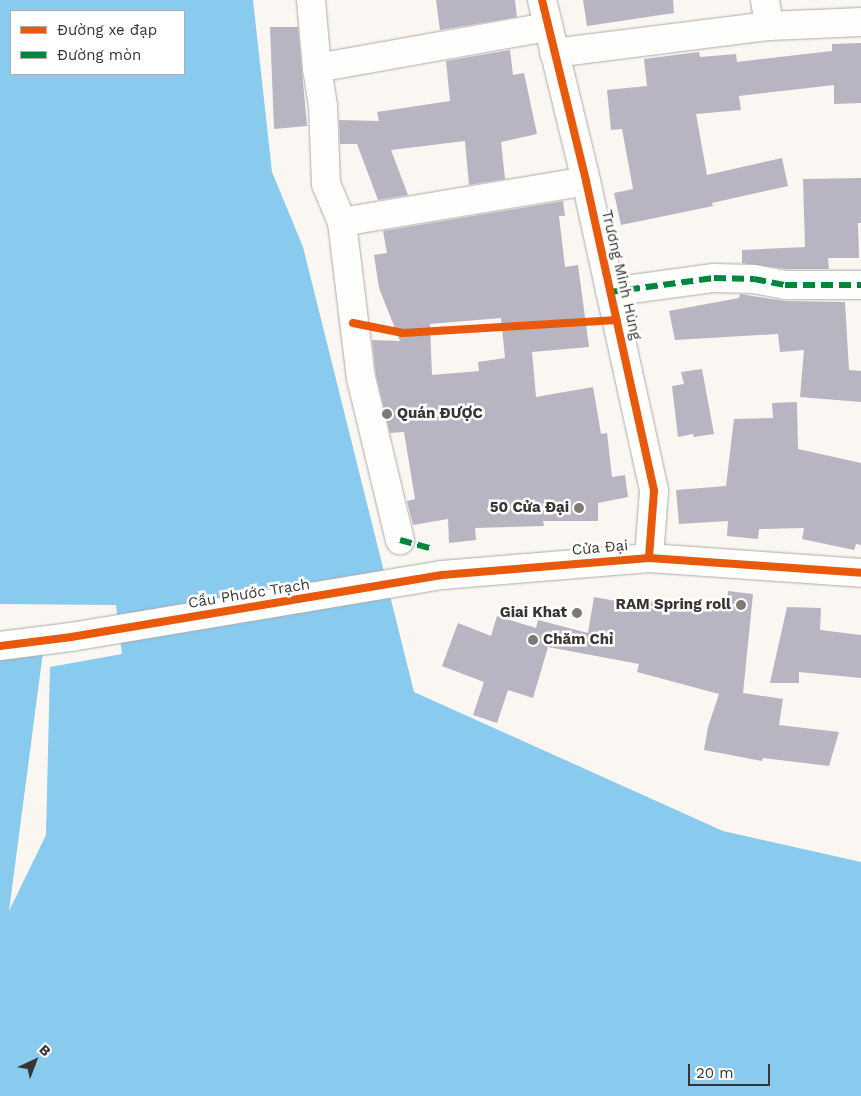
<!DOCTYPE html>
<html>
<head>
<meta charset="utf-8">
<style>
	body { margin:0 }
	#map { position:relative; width:861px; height:1096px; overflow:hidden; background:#faf6f2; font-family:"Work Sans",sans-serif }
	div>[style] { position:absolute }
	.water>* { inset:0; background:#88cbee }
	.building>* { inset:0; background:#b8b4c2 }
	.roads { filter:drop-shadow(0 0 1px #aeaaa7) drop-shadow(0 0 1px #aeaaa7) }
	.minor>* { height:28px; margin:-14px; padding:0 14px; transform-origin:14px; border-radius:14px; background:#fefefd }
	.tertiary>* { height:28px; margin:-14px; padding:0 14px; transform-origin:14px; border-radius:14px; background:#fefefd }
	.quiet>* { height:6px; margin-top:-3px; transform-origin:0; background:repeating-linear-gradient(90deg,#00873e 0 12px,transparent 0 18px) }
	.cycleway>* { height:8px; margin:-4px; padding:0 4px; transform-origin:4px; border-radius:4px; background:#e8590c }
	.dots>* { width:14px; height:14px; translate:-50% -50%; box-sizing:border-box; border:2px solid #fff; border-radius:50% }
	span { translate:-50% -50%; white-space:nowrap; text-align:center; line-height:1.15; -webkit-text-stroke:5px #fff; paint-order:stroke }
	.street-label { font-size:15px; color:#393532 }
	.poi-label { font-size:15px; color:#393532; font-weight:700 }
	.left { translate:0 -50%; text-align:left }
	.right { translate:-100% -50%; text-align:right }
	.legend { position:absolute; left:10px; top:10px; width:175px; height:65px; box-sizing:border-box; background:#fff; border:1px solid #b0aead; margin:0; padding:6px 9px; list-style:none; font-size:15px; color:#393532 }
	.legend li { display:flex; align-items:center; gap:10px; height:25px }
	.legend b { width:25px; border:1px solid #b0aead }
	.north { position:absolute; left:10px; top:1036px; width:50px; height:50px; -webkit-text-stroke:4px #fff; paint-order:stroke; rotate:43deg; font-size:14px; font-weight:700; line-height:20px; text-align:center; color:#393532 }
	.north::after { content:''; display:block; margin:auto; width:18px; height:22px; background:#393532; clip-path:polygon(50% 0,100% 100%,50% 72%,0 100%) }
	.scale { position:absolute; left:688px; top:1064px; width:82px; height:22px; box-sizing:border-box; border:2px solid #393532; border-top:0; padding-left:6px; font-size:15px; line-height:18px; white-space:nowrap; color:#393532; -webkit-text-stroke:4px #fff; paint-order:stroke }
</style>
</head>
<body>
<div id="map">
	<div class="water">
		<div style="clip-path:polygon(evenodd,0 0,253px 0,272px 172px,303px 247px,414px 692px,723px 831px,861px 862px,861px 1096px,0 1096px,0 659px,43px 652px,9px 911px,46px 835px,50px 667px,122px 654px,116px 605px,0 604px,0 0,11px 11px,184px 11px,184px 74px,11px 74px,11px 11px)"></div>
	</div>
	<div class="building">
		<div style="clip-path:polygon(436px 0,515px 0,517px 17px,440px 30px)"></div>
		<div style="clip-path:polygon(583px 0,673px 0,674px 13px,587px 26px)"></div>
		<div style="clip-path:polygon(270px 27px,298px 27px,307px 126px,274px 129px)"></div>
		<div style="clip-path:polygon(861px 43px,861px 103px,834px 104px,834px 85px,739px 96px,741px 110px,696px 114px,707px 175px,782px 158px,788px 186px,712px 203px,713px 206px,621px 225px,614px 193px,633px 189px,622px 129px,611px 130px,607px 90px,647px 86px,644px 59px,699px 52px,700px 57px,736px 54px,737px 62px,832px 51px,832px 44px)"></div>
		<div style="clip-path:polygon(510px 50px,513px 75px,524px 73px,537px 134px,501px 142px,505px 179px,469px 185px,465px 141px,391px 150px,408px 195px,378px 200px,357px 144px,340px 144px,339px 120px,379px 121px,377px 112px,450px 101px,446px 61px)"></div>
		<div style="clip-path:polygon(861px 178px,861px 223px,858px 223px,859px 258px,828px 258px,829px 269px,786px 269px,742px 263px,742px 250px,805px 247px,803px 179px)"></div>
		<div style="clip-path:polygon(evenodd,563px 201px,565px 216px,559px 216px,565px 267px,578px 265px,589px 347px,532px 352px,536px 397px,593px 387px,601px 434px,607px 433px,612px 477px,625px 475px,628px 497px,598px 503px,598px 521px,543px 521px,544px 526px,475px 528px,476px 540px,449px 543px,448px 519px,413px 525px,407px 501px,415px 499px,404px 432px,390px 433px,376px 375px,372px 340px,400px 341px,379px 288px,374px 255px,387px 253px,383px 231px,563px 201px,501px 318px,505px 358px,478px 362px,479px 371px,432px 375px,430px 324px,501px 318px)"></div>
		<div style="clip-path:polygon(740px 294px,785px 301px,845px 302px,849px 370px,861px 371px,861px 402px,800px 397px,804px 350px,780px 352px,778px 334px,675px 340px,669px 311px,739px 298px)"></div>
		<div style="clip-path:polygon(702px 369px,714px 434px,694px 437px,693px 434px,678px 437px,672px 386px,684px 384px,681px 372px)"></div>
		<div style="clip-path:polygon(797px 402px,798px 449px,861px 463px,861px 545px,856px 544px,854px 550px,802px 539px,804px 528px,759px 529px,758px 539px,727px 536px,728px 521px,679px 524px,676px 490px,726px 486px,734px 419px,773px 418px,772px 403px)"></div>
		<div style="clip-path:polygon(728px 591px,753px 594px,743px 693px,783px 699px,779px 725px,839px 732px,829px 766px,763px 758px,762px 761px,704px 750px,708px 727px,719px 694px,637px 672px,639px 664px,548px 647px,533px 698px,508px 690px,497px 723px,473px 715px,484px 682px,442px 666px,458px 623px,491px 636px,497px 616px,536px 628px,538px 620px,588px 633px,594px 597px,633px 604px,634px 598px,669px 605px,670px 600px,727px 610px)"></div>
		<div style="clip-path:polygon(787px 607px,821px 608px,820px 630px,861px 635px,861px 678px,799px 672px,799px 683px,770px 683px)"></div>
	</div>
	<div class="roads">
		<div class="minor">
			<div style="left:311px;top:0;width:68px;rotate:85deg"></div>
			<div style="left:317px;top:68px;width:38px;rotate:81deg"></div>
			<div style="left:323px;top:106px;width:78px;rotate:87.8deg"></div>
			<div style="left:326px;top:184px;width:41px;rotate:67.2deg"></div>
			<div style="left:342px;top:222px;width:157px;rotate:83.1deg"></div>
			<div style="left:361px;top:378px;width:167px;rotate:76.5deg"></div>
			<div style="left:765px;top:0;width:26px;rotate:81deg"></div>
			<div style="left:554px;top:53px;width:217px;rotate:-7.2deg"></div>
			<div style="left:769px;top:26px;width:92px;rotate:-2.5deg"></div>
			<div style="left:317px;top:68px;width:235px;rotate:-10.1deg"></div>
			<div style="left:342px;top:222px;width:247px;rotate:-9.5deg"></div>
			<div style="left:610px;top:292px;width:105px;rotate:-7.7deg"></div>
			<div style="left:714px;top:278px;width:40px;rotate:1.4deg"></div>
			<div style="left:754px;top:279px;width:32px;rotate:11deg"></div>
			<div style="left:785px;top:285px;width:76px"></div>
		</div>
		<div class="tertiary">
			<div style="left:542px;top:0;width:186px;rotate:76.3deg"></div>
			<div style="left:586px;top:181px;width:317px;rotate:77.6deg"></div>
			<div style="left:654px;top:491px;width:67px;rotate:94.3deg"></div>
			<div style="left:0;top:646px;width:72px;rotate:-7.2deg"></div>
			<div style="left:71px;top:637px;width:376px;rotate:-9.5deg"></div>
			<div style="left:442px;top:575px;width:208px;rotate:-4.7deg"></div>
			<div style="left:649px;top:558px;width:213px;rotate:4deg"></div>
		</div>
	</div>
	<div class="quiet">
		<div style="left:610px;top:292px;width:105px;rotate:-7.7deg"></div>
		<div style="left:714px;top:278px;width:40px;rotate:1.4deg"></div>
		<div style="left:754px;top:279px;width:32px;rotate:11deg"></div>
		<div style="left:785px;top:285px;width:76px"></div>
		<div style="left:400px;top:540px;width:31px;rotate:15deg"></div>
	</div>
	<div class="cycleway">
		<div style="left:542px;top:0;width:186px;rotate:76.3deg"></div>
		<div style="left:586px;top:181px;width:317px;rotate:77.6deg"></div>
		<div style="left:654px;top:491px;width:67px;rotate:94.3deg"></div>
		<div style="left:353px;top:323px;width:51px;rotate:11.3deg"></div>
		<div style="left:403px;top:333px;width:214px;rotate:-3.5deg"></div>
		<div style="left:0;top:646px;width:72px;rotate:-7.2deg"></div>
		<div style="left:71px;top:637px;width:376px;rotate:-9.5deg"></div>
		<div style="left:442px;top:575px;width:208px;rotate:-4.7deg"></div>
		<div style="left:649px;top:558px;width:213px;rotate:4deg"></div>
	</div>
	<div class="dots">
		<div style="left:387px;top:414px;background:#7d7975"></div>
		<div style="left:579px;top:508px;background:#7d7975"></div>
		<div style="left:741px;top:605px;background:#7d7975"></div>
		<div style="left:577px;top:613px;background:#7d7975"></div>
		<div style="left:533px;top:640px;background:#7d7975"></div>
	</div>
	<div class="street-label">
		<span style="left:621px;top:275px;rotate:77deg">Trương Minh Hùng</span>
		<span style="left:600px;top:548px;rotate:-5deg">Cửa Đại</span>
		<span style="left:249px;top:594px;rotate:-9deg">Cầu Phước Trạch</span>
	</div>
	<div class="poi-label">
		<span class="left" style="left:397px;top:414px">Quán ĐƯỢC</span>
		<span class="right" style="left:569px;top:508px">50 Cửa Đại</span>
		<span class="right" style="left:731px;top:605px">RAM Spring roll</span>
		<span class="right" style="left:567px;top:613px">Giai Khat</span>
		<span class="left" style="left:543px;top:640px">Chăm Chỉ</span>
	</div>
	<ul class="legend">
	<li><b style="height:6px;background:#e8590c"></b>Đường xe đạp</li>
	<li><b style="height:6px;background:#00873e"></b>Đường mòn</li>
	</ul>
	<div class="north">B</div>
	<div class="scale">20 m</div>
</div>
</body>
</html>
